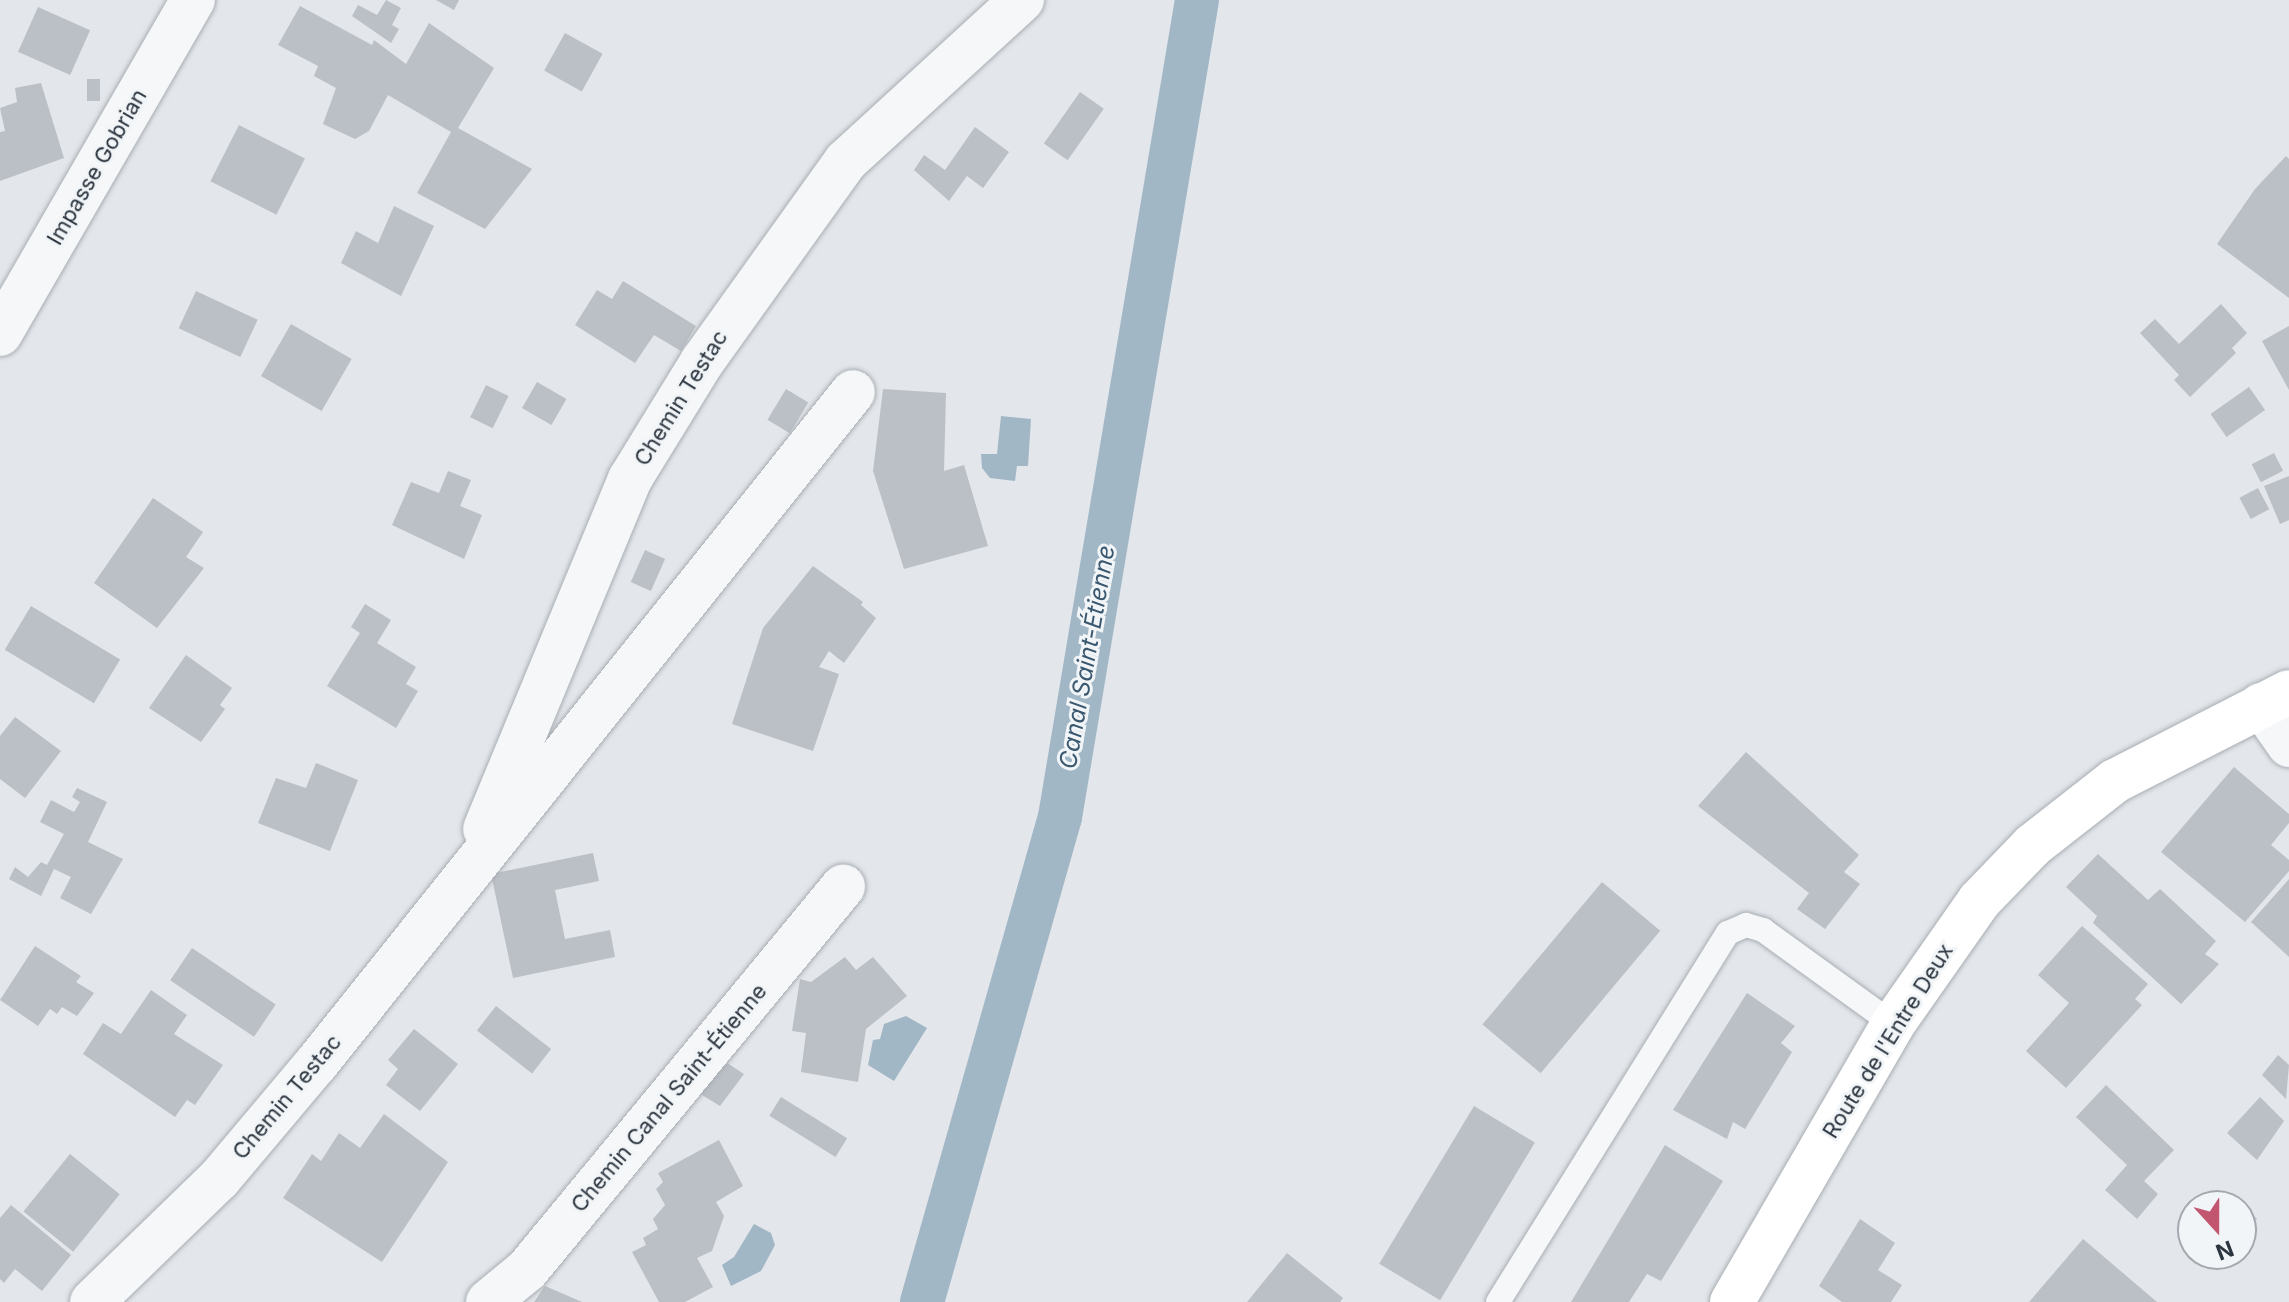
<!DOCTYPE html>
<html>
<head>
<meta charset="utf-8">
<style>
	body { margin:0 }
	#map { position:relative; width:2289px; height:1302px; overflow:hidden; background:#e3e6ea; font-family:Inter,sans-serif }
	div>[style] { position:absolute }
	.water>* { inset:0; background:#a2b7c6 }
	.canal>* { height:44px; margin:-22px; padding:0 22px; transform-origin:22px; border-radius:22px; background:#a2b7c6 }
	.building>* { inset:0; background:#bbc0c6; transform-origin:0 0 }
	.roads { filter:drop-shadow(0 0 2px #a8aeb4) drop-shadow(0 0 2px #a8aeb4) }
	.lane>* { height:24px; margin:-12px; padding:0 12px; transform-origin:12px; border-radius:12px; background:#f5f7f8 }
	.street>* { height:44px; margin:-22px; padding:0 22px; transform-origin:22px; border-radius:22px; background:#f5f7f8 }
	.secondary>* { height:44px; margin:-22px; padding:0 22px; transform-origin:22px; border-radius:22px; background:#fff }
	span { translate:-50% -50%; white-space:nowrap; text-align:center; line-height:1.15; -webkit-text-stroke:6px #f2f5f7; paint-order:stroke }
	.street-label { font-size:22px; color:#2c3640 }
	.water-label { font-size:24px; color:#3a5870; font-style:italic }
	.north { position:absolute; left:2177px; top:1190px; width:80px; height:80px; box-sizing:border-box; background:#f2f5f7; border:2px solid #a3a9ae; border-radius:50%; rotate:159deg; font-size:22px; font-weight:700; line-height:32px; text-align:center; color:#2c3640 }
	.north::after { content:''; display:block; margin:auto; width:28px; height:36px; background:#c25570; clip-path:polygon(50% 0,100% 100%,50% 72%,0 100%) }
</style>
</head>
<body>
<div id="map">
	<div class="water">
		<div style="clip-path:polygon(1001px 416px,1031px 419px,1028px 466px,1017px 466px,1015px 481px,990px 478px,982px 468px,981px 454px,997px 454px)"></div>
		<div style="clip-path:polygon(906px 1016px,927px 1028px,894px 1081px,868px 1065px,873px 1040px,880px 1039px,884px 1024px)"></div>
		<div style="clip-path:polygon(754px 1224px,771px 1233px,775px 1245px,761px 1271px,731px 1286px,722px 1265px,734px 1257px)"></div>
	</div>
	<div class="canal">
		<div style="left:922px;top:1302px;width:504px;rotate:-74.12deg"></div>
		<div style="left:1060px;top:817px;width:828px;rotate:-80.48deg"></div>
	</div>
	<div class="building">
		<div style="clip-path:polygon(386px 0,401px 8px,392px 25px,399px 29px,391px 43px,352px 16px,358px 5px,377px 15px)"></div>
		<div style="clip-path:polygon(436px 0,459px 0,454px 10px)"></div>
		<div style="clip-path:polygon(300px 6px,372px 45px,374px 40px,406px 64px,429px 23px,494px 68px,458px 128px,532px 169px,485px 229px,417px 193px,451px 132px,388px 95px,369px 131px,355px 139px,323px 124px,336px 88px,314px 76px,318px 66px,278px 45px)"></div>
		<div style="left:38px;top:7px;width:57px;height:49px;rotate:24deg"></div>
		<div style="left:565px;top:33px;width:43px;height:43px;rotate:29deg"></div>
		<div style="left:87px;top:79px;width:13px;height:22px"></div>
		<div style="clip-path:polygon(41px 83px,64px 158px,0 181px,0 132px,5px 131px,0 108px,17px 102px,15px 88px)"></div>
		<div style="left:1080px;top:92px;width:29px;height:63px;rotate:35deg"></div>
		<div style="left:239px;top:125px;width:74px;height:63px;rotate:27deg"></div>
		<div style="clip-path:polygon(975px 127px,1009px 152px,983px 188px,967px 176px,949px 201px,914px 170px,924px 155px,945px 170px)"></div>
		<div style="clip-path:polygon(2286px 156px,2289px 159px,2289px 298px,2217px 244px,2255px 189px)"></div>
		<div style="clip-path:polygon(394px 206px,434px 226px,401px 296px,341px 263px,356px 231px,378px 243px)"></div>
		<div style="clip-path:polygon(623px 281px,696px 326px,681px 351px,654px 335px,635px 363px,575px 325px,597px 290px,612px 299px)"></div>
		<div style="left:196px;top:291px;width:68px;height:41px;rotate:25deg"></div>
		<div style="clip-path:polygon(2221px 304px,2247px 333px,2232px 348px,2236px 353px,2190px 397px,2174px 380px,2179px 375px,2140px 333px,2155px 319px,2179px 344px)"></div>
		<div style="left:291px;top:324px;width:70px;height:60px;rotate:30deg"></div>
		<div style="clip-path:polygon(2289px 326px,2289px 390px,2262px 341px)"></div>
		<div style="left:537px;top:382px;width:34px;height:30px;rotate:30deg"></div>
		<div style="left:486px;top:385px;width:25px;height:36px;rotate:26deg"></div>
		<div style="left:2249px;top:387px;width:28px;height:47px;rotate:55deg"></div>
		<div style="left:786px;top:389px;width:26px;height:36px;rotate:31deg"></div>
		<div style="clip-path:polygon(883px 389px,946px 393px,944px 471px,964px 465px,988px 546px,904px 569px,873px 471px)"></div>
		<div style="left:2274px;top:453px;width:20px;height:25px;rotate:63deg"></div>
		<div style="clip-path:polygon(448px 471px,471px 480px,460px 506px,482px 515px,464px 559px,392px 525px,411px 482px,439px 493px)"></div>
		<div style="clip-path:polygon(2289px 476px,2289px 520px,2280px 524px,2264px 486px)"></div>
		<div style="left:2258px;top:488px;width:24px;height:21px;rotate:62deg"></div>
		<div style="clip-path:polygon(153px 498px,203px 532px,186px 557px,204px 568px,157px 628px,94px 583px)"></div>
		<div style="left:645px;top:550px;width:22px;height:35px;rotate:24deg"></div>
		<div style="clip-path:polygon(813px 566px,863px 602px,861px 605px,876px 618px,844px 663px,829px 651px,819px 667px,839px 674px,813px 751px,732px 724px,763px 628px)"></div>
		<div style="clip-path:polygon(365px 604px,391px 620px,377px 643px,416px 667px,406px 684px,418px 691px,396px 728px,327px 686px,360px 633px,351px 627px)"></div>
		<div style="left:31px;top:606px;width:104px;height:51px;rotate:31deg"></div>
		<div style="clip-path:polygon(186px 655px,232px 688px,220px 705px,225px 709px,201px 742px,149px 708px)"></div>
		<div style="clip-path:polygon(15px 717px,61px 751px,25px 798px,0 779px,0 736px)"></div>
		<div style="clip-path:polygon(1746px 752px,1859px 855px,1844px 872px,1860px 884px,1825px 929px,1797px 909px,1809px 893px,1698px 806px)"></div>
		<div style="clip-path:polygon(316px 763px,358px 780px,330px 851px,258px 823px,276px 778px,306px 788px)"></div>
		<div style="clip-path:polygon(2234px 767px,2289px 814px,2289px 823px,2271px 845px,2289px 860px,2289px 871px,2245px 922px,2161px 852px)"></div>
		<div style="clip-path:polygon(77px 788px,107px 802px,88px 842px,123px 859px,91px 914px,60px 898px,71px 877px,54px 869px,41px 896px,9px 879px,15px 867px,28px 877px,41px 862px,47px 865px,64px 834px,40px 822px,51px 800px,74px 812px,80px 802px,72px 797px)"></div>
		<div style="clip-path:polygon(593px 853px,599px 881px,555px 890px,565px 939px,610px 930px,615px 957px,513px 978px,491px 874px)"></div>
		<div style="clip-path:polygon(2098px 854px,2148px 900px,2160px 889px,2216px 941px,2205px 954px,2219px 964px,2181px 1004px,2093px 923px,2097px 916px,2066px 887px)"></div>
		<div style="clip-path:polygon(2289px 879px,2289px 957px,2251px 922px)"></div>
		<div style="left:1602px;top:882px;width:76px;height:186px;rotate:40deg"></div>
		<div style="clip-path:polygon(2082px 926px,2148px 984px,2135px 999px,2142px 1005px,2066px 1088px,2026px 1051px,2069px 1003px,2038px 975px)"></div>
		<div style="clip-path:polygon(35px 946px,81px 976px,76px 982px,94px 993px,77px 1016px,62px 1007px,57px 1014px,50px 1009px,38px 1026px,0 1000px)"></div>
		<div style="left:192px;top:948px;width:101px;height:39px;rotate:34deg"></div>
		<div style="clip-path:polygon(845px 957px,856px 970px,873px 957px,907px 996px,866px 1029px,858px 1082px,801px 1072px,806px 1033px,792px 1031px,800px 979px,811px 982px)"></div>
		<div style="clip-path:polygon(151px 990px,187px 1015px,174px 1034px,223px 1065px,195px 1105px,187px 1100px,175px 1117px,83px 1054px,103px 1023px,121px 1034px)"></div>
		<div style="clip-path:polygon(1747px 993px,1795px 1026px,1781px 1043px,1792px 1052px,1745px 1129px,1733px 1122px,1727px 1139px,1673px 1110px)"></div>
		<div style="left:496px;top:1006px;width:70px;height:31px;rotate:38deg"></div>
		<div style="clip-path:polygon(414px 1029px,458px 1064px,420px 1111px,386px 1085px,398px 1069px,388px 1060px)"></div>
		<div style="clip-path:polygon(715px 1055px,744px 1074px,720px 1106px,689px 1087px)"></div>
		<div style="clip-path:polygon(2278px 1055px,2289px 1065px,2286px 1099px,2262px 1075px)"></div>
		<div style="clip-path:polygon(2106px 1085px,2174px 1150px,2144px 1181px,2158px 1194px,2137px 1219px,2105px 1190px,2127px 1165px,2076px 1117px)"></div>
		<div style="left:781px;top:1097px;width:78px;height:22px;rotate:32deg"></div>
		<div style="clip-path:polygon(2260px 1097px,2284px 1121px,2257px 1160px,2227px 1133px)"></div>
		<div style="left:1474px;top:1106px;width:71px;height:184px;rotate:31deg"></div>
		<div style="clip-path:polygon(384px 1114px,448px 1162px,382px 1262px,283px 1198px,312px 1154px,321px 1161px,339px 1133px,360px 1148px)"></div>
		<div style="clip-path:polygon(719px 1140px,743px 1186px,716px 1202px,724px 1216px,712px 1251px,697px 1258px,713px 1287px,685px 1302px,659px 1302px,632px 1252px,646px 1245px,643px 1238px,658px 1229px,653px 1219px,665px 1205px,656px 1189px,663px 1182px,658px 1173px)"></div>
		<div style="clip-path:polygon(1665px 1145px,1723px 1181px,1661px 1281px,1647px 1274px,1629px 1302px,1571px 1302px)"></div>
		<div style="left:70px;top:1154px;width:64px;height:74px;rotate:39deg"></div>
		<div style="clip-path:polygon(2241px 1203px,2257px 1219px,2241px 1234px,2241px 1206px,2237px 1206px)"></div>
		<div style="clip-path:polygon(11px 1205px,71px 1255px,42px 1291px,15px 1269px,4px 1283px,0 1279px,0 1218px)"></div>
		<div style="clip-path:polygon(1860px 1219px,1895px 1243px,1878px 1270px,1902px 1285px,1891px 1302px,1842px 1302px,1819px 1286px)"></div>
		<div style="clip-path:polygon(2083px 1239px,2157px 1302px,2029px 1302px)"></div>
		<div style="clip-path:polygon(1287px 1253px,1343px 1298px,1340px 1302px,1247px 1302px)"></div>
		<div style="clip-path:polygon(545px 1286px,566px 1295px,582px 1302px,534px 1302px)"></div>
	</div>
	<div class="roads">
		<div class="lane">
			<div style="left:1498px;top:1302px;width:435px;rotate:-58.1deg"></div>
			<div style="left:1728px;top:933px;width:20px;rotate:-24deg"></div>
			<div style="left:1746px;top:925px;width:18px;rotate:16deg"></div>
			<div style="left:1763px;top:930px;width:160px;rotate:35.9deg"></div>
		</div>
		<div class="street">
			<div style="left:0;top:334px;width:386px;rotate:-60deg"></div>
			<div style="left:2261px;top:705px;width:49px;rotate:55deg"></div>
			<div style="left:485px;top:829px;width:379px;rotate:-67.5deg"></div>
			<div style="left:630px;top:479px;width:137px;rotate:-58.4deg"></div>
			<div style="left:702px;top:362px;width:247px;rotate:-54.4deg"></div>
			<div style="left:846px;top:161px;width:239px;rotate:-42.5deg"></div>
			<div style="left:92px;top:1302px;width:177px;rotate:-44.1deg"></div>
			<div style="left:219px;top:1179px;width:150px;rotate:-49.9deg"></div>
			<div style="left:316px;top:1064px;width:860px;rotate:-51.37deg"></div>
			<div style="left:488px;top:1302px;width:50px;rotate:-39.4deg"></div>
			<div style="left:527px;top:1270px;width:497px;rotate:-50.5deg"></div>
		</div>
		<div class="secondary">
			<div style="left:1732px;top:1302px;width:321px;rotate:-59.9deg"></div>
			<div style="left:1893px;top:1024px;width:150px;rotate:-55deg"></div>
			<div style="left:1979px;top:901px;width:78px;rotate:-46deg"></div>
			<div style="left:2033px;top:845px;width:104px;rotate:-38deg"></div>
			<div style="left:2115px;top:781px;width:195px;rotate:-27.1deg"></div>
		</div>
	</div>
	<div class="street-label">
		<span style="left:97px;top:167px;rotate:-60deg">Impasse Gobrian</span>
		<span style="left:681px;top:398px;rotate:-58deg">Chemin Testac</span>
		<span style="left:1888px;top:1041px;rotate:-58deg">Route de l'Entre Deux</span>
		<span style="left:287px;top:1097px;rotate:-50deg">Chemin Testac</span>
		<span style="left:669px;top:1098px;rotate:-50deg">Chemin Canal Saint-Étienne</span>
	</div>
	<div class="water-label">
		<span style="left:1087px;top:657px;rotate:-80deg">Canal Saint-Étienne</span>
	</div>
	<div class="north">N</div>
</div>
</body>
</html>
